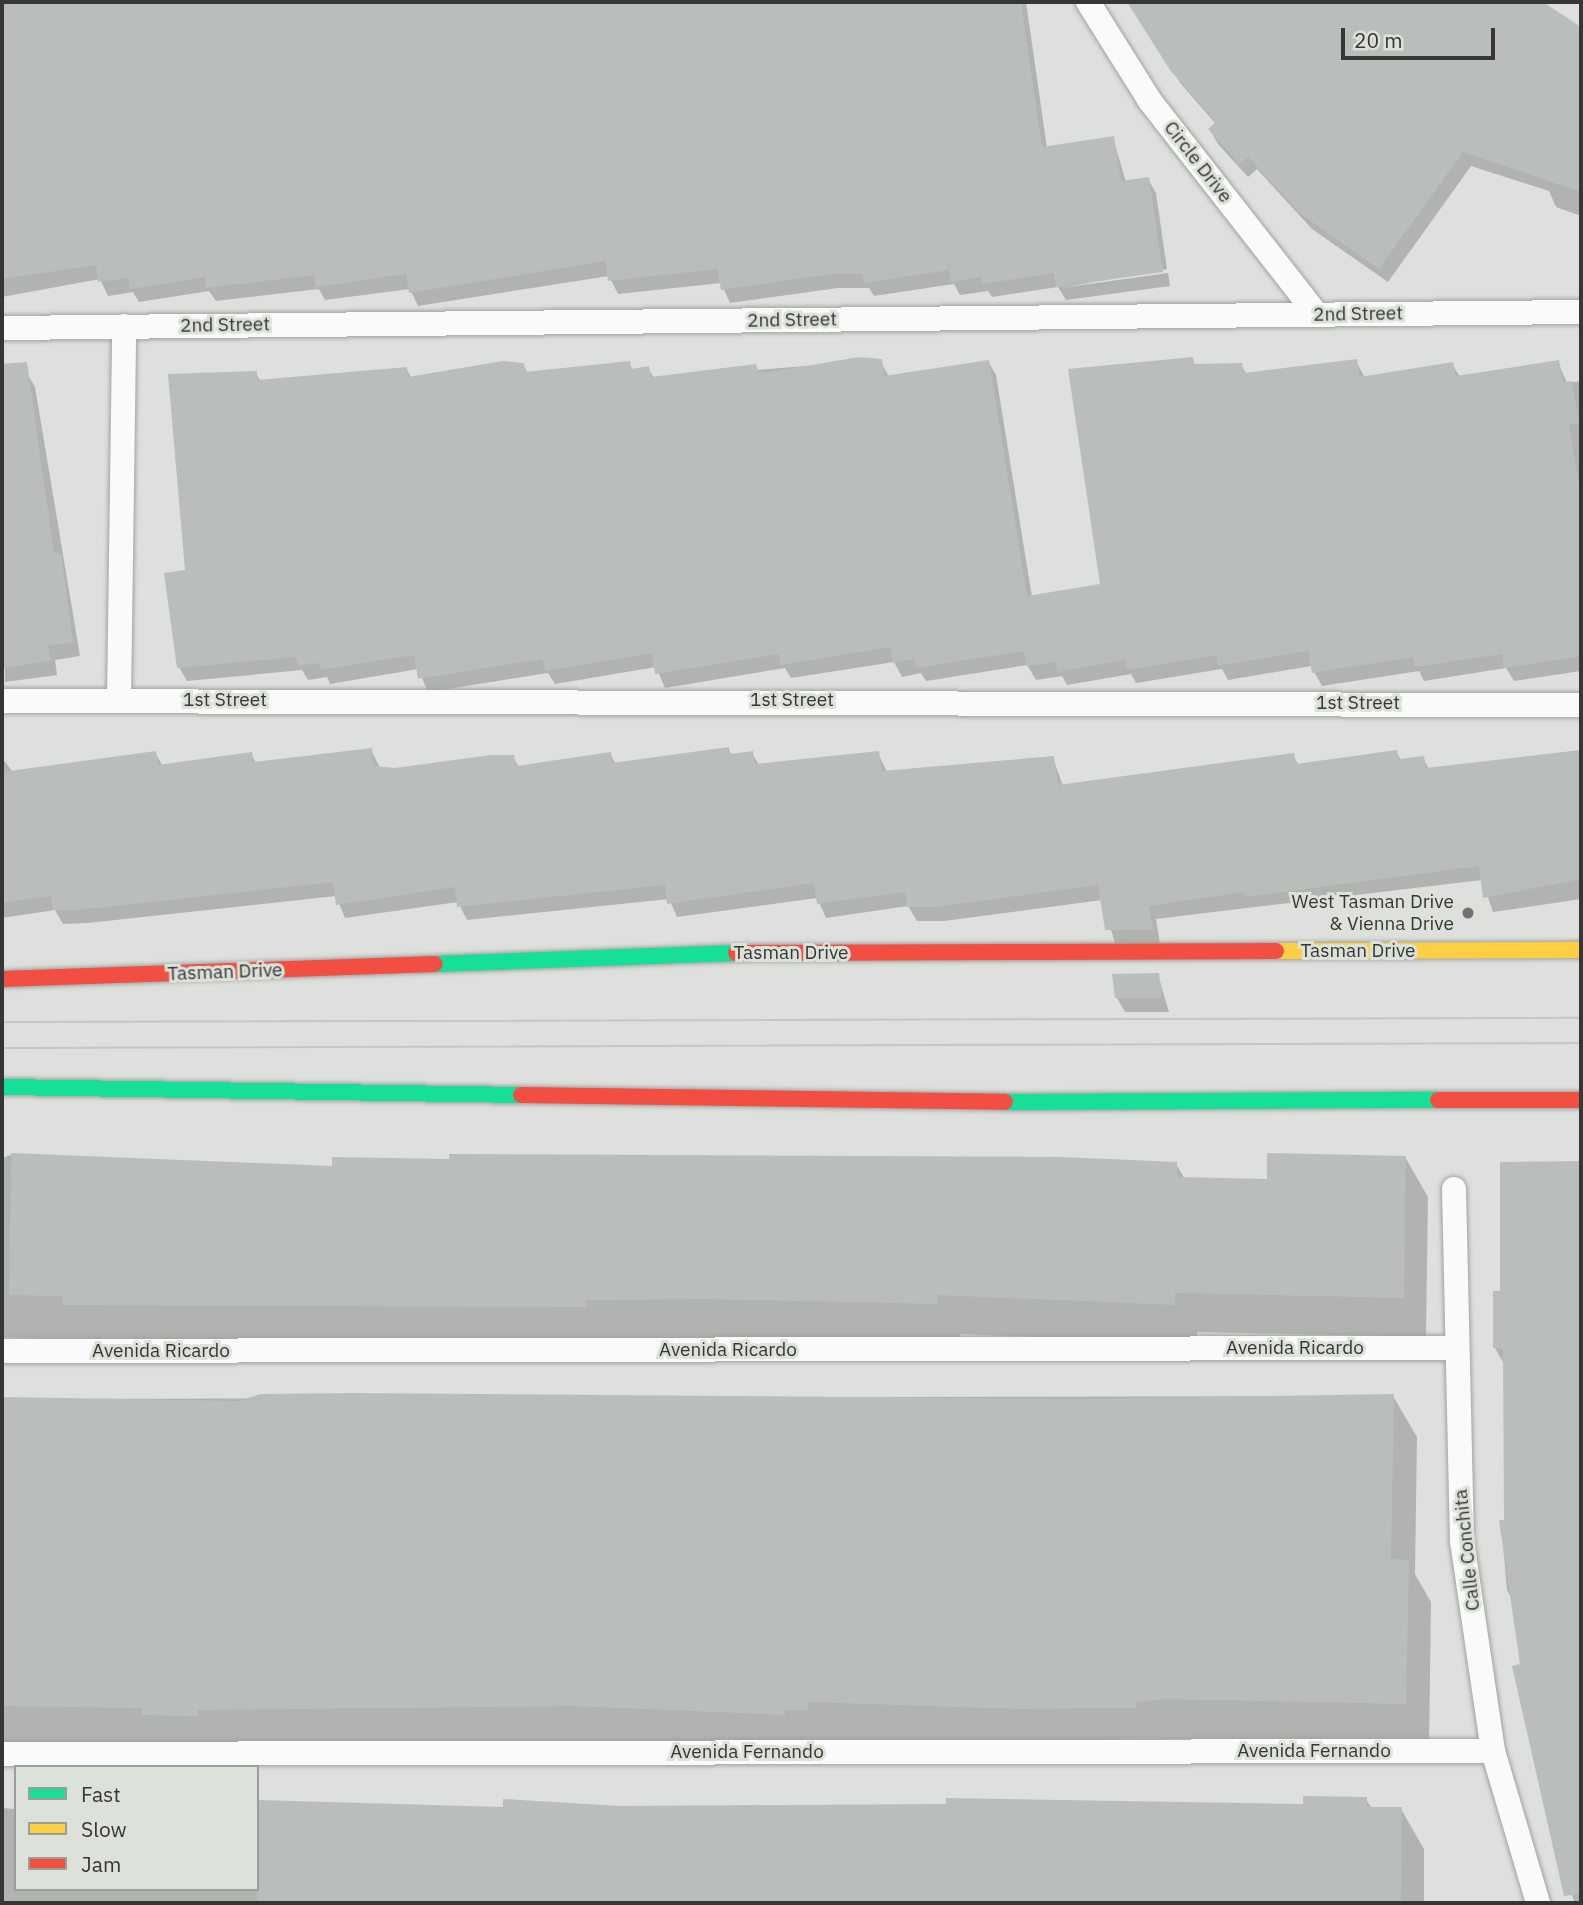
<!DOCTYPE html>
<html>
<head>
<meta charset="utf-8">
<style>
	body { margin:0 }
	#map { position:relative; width:1583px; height:1905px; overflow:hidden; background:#dde0dc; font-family:"IBM Plex Sans",sans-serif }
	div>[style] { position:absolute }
	.shadow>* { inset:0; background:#0003 }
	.building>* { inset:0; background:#babebb }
	.roads { filter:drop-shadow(0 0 2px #a0a3a0) drop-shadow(0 0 2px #a0a3a0) }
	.lane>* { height:24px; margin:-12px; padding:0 12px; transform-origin:12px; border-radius:12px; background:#fafafa }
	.fast>* { height:16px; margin:-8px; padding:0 8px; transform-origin:8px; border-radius:8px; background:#16e098 }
	.slow>* { height:16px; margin:-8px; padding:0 8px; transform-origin:8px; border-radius:8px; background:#ffcf43 }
	.jam>* { height:16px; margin:-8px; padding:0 8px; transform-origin:8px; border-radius:8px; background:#f24e42 }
	.tram>* { height:2px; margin:-1px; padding:0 1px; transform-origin:1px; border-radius:1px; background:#c5c6c5 }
	.dots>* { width:19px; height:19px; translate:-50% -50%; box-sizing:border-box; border:4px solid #dce2da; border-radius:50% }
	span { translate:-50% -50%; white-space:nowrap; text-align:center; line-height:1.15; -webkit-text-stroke:6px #dce2da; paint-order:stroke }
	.street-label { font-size:19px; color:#353734 }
	.poi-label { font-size:19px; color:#353734 }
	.right { translate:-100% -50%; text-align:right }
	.frame { position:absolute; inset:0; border:4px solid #353734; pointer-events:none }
	.legend { position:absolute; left:14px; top:1765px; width:245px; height:126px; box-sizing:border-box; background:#dce2da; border:2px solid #999e98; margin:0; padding:9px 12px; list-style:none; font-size:21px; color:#353734 }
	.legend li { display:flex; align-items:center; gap:14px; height:35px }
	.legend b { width:35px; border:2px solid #999e98 }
	.scale { position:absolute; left:1341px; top:28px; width:154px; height:32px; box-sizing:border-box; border:4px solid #353734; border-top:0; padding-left:9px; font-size:21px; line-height:24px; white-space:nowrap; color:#353734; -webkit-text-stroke:5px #dce2da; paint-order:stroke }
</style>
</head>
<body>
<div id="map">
	<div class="shadow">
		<div style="clip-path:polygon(2px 2px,1026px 2px,1047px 148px,1113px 138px,1126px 182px,1148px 179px,1156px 193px,1167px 269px,1060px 288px,1168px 273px,1170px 286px,1066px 300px,1058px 287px,992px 297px,988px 291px,960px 295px,954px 284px,874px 296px,869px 288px,838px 288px,730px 303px,721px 283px,618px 294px,609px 276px,418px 306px,410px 289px,325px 300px,319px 289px,216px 301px,209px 291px,139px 302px,133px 292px,108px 296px,100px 279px,2px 297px)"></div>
		<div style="clip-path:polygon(1128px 2px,1540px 2px,1581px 38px,1581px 216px,1556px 207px,1549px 191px,1471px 166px,1388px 282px,1312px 229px,1257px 169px,1248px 177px,1218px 144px,1210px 130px,1216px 124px,1181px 84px)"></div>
		<div style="clip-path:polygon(1192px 359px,1196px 366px,1241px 365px,1247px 375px,1356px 361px,1365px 378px,1452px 364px,1460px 377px,1558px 362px,1567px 383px,1581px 381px,1581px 671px,1514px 681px,1506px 668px,1424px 681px,1419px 671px,1322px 686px,1311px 666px,1228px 680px,1222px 669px,1136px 683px,1131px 674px,1067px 685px,1062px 676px,1036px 680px,1027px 665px,926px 681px,921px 673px,902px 677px,894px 662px,791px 678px,785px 668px,665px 688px,656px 667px,555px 684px,548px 673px,428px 692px,418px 669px,330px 684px,327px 677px,308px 680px,302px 670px,187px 681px,179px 667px,187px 572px,256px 373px,261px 382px,406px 368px,412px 379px,523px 364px,528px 374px,629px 363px,633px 370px,648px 368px,654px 378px,880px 360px,889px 377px,988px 361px,996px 375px,1032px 597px,1102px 586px)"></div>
		<div style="clip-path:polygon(27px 373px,35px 387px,80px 656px,55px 660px,57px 675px,5px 682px,2px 376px)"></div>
		<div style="clip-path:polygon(728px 749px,732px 755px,752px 753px,759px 765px,878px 753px,887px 772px,1053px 758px,1063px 786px,1293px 755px,1299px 766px,1396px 752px,1402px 761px,1423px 758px,1429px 769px,1581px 754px,1581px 899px,1493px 912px,1482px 880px,1156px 919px,1160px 943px,1115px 943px,1102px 900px,944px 921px,917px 921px,908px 906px,826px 918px,817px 898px,677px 917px,669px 899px,467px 920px,458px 902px,345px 918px,336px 896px,88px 923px,63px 924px,55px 910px,2px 918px,2px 758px,13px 772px,155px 753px,163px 766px,251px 754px,256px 763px,371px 750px,380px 768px,395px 770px,513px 757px,519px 767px,610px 754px,616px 764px)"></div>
		<div style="clip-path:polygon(1158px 975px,1169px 1012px,1125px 1012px,1117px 998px)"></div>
		<div style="clip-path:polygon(11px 1155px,334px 1168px,1176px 1164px,1185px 1179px,1268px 1181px,1405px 1157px,1428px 1197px,1426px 1337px,1197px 1332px,1197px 1344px,960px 1334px,960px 1344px,231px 1346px,2px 1337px,2px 1158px)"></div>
		<div style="clip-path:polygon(1501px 1163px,1581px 1163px,1581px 1903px,1575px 1903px,1569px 1887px,1522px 1666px,1516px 1606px,1507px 1590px,1501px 1522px,1506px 1521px,1505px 1366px,1495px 1348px,1502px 1293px)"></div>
		<div style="clip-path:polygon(1393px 1396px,1417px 1437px,1415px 1574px,1431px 1602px,1429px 1744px,1189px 1739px,2px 1749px,2px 1399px)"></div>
		<div style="clip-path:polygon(1366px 1799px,1372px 1809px,1401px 1809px,1424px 1849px,1424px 1903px,2px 1903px,2px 1808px,16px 1809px,16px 1889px,257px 1889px,505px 1809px,1305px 1806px)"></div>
	</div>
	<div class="building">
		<div style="clip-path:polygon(2px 2px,1021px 2px,1042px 147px,1114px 136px,1121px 181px,1149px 177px,1163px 272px,1056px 287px,1054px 273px,982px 284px,981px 277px,951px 282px,949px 270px,864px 283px,863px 274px,830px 274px,721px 290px,717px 269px,608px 281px,605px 261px,409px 293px,406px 274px,316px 287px,314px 275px,206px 288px,205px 277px,130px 289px,128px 278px,98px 282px,96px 265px,2px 279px)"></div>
		<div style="clip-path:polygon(1127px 2px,1543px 2px,1581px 27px,1581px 192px,1463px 152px,1379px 269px,1302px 215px,1248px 157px,1239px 164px,1208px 129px,1216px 122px,1170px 70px)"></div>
		<div style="clip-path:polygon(859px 357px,882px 359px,884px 376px,989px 360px,1027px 596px,1100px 584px,1068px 369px,1193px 357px,1194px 364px,1242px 363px,1244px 373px,1357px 359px,1360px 377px,1453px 362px,1456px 376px,1559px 360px,1563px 382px,1572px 381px,1579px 423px,1569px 425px,1581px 495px,1581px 656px,1504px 668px,1502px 654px,1415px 667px,1413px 657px,1312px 673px,1308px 651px,1218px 666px,1216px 655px,1127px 670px,1125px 660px,1057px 672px,1056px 662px,1026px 666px,1024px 651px,916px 668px,915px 659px,893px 663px,890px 647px,781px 665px,779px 654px,655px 674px,652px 653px,545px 671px,543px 659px,418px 679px,414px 655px,321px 670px,319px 663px,298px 666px,296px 657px,177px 668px,164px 573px,185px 570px,168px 374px,257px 371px,257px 380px,407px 367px,408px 377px,503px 361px,524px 363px,525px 372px,630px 361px,631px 369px,649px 366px,651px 377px,756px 364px,758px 372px,770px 372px)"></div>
		<div style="clip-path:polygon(27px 362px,54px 553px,61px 553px,73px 642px,48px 646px,51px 661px,2px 668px,2px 364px)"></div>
		<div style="clip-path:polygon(729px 747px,730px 754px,753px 751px,755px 764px,879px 751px,882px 771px,1054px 756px,1058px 785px,1294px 753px,1296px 764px,1397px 750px,1399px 759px,1424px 756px,1426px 768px,1581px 750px,1581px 879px,1483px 898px,1479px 866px,1245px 897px,1244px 892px,1149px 906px,1153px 930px,1105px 930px,1098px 885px,936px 907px,907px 907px,905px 892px,817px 904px,814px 883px,667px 904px,665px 885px,457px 907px,455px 887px,336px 905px,333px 882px,79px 910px,53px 910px,51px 896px,2px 903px,2px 772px,156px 751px,158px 765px,252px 752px,253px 762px,372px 748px,374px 766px,395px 768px,491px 755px,514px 755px,516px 766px,611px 752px,612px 763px)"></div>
		<div style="clip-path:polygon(1159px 973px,1162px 998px,1115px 998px,1112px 974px)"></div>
		<div style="clip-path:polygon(11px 1153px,332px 1166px,332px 1157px,449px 1159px,449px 1154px,1061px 1157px,1177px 1162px,1177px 1177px,1267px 1179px,1267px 1153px,1406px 1156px,1404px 1298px,1175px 1293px,1175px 1305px,938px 1295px,938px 1304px,707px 1299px,587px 1300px,587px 1307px,62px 1305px,62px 1296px,9px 1295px)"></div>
		<div style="clip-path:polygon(1581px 1161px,1581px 1894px,1564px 1896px,1512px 1666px,1520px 1664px,1499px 1520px,1504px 1520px,1503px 1349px,1493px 1348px,1493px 1291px,1500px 1291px,1500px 1162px)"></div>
		<div style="clip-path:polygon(354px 1393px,1083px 1399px,1394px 1394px,1391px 1559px,1409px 1560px,1406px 1704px,1165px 1699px,1137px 1702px,1136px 1708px,1021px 1709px,808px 1702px,808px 1710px,785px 1710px,785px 1715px,573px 1706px,198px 1710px,198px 1716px,142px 1715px,142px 1708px,2px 1706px,2px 1397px,238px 1401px,261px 1394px)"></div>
		<div style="clip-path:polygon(1303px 1796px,1367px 1797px,1367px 1807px,1402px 1807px,1401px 1903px,257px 1903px,257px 1800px,503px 1807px,503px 1799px,620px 1806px,946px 1804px,946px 1798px,1303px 1804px)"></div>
	</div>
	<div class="roads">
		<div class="lane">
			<div style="left:1088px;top:2px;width:117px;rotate:57.9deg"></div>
			<div style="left:1150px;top:101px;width:271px;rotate:52deg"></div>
			<div style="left:2px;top:328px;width:1579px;rotate:-0.58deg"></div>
			<div style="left:119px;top:700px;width:374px;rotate:-89.2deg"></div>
			<div style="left:2px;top:701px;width:1579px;rotate:0.15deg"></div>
			<div style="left:1454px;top:1189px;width:352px;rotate:88.7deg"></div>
			<div style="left:1462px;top:1541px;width:212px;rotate:81.6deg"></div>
			<div style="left:1493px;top:1751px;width:159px;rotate:73.5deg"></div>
			<div style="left:2px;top:1351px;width:1452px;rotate:-0.12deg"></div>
			<div style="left:2px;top:1754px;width:1491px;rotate:-0.12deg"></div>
		</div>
		<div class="fast">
			<div style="left:435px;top:964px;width:301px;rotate:-2.1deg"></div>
			<div style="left:2px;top:1087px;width:519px;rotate:0.88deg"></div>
			<div style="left:1005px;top:1102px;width:433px;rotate:-0.3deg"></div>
		</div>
		<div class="slow">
			<div style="left:1276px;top:951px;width:305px;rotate:-0.2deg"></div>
		</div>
		<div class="jam">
			<div style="left:736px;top:953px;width:540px;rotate:-0.21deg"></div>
			<div style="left:2px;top:979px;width:433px;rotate:-2deg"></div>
			<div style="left:521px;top:1095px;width:484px;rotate:0.8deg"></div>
			<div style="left:1438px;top:1100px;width:143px"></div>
		</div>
	</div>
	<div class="tram">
		<div style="left:2px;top:1022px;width:1579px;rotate:-0.15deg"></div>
		<div style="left:2px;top:1048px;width:1579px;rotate:-0.18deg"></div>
	</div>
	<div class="dots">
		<div style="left:1468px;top:913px;background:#70726f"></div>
	</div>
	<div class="street-label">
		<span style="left:1198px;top:162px;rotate:52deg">Circle Drive</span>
		<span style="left:1358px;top:314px;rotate:-1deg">2nd Street</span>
		<span style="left:792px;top:320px;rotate:-1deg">2nd Street</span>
		<span style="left:225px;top:325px;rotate:-1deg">2nd Street</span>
		<span style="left:225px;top:700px">1st Street</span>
		<span style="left:792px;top:700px">1st Street</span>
		<span style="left:1358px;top:703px">1st Street</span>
		<span style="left:1358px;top:951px">Tasman Drive</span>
		<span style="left:791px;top:953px">Tasman Drive</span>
		<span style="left:225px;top:972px;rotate:-2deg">Tasman Drive</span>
		<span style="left:1295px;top:1348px">Avenida Ricardo</span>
		<span style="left:728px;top:1350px">Avenida Ricardo</span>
		<span style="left:161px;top:1351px">Avenida Ricardo</span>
		<span style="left:1467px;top:1550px;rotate:-96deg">Calle Conchita</span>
		<span style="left:1314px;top:1751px">Avenida Fernando</span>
		<span style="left:747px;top:1752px">Avenida Fernando</span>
	</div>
	<div class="poi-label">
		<span class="right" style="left:1454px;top:913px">West Tasman Drive<br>&amp; Vienna Drive</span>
	</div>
	<div class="frame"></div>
	<ul class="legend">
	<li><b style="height:9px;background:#16e098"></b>Fast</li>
	<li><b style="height:9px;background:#ffcf43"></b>Slow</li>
	<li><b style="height:9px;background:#f24e42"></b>Jam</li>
	</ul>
	<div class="scale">20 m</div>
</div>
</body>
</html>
